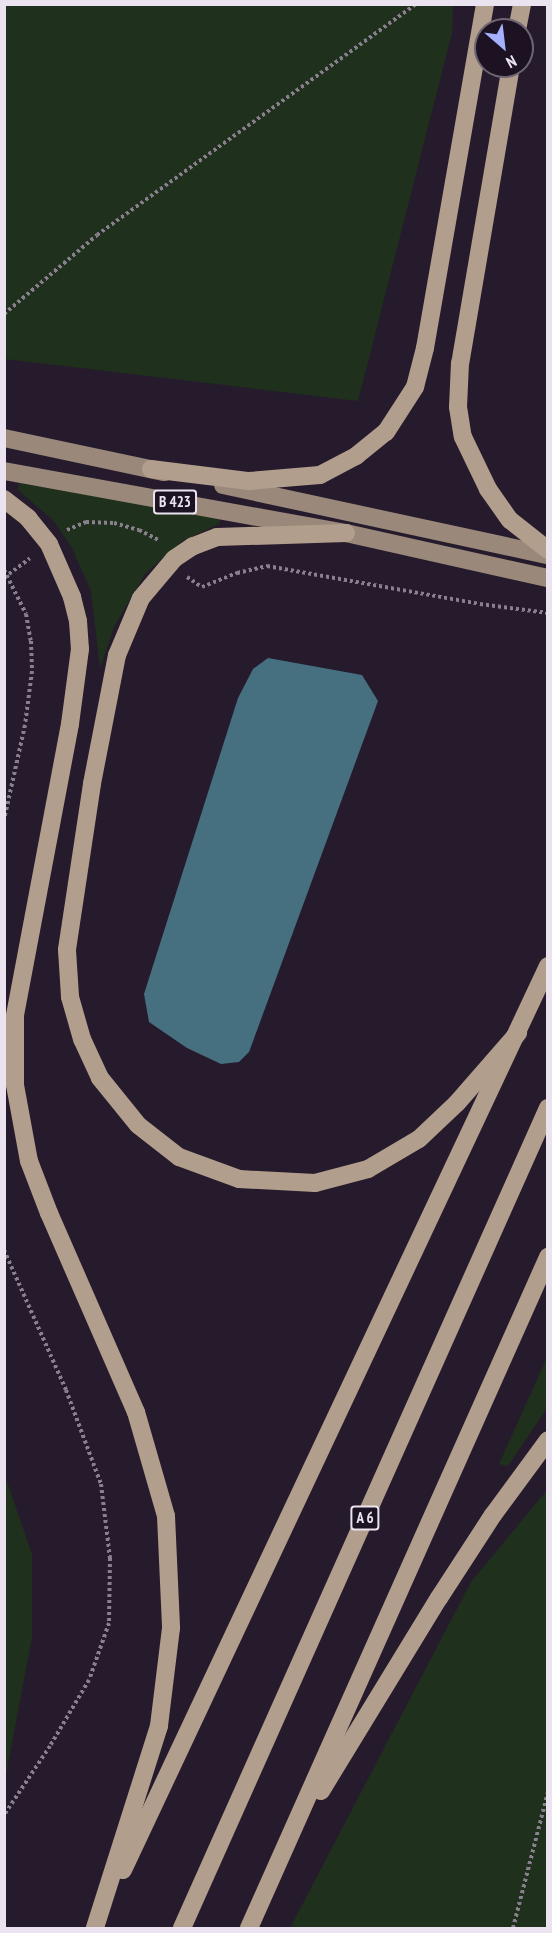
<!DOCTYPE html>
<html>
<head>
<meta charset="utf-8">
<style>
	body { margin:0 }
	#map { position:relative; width:552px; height:1933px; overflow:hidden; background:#261b2c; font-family:"PT Sans Narrow",sans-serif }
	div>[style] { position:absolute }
	.green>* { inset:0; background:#1f301d }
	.water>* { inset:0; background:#466f7f }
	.path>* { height:4px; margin-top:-2px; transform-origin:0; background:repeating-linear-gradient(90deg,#897f8e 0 3px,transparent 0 6px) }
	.primary>* { height:18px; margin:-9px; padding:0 9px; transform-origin:9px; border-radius:9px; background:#9a897a }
	.highway>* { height:18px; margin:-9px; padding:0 9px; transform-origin:9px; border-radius:9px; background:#b29e8c }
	span { translate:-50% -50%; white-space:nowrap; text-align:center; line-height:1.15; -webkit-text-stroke:5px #1d1222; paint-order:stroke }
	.shield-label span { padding:2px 4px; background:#1d1222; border:2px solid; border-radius:4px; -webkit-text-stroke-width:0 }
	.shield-label { font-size:15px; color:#ebe3ef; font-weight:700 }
	.frame { position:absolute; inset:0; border:6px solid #ebe3ef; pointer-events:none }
	.north { position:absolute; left:474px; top:18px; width:60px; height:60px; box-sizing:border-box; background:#1d1222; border:2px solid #6f6674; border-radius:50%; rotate:152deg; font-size:16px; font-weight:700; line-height:24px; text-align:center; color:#ebe3ef }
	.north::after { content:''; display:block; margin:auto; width:21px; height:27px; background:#a5b1fc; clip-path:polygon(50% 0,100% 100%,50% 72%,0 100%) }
</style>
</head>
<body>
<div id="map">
	<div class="green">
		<div style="clip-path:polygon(5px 4px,453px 5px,452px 33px,358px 401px,5px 359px)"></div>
		<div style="clip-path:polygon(19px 483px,221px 516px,219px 524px,182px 541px,145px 574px,115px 625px,100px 668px,91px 591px,72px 548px,53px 520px,18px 490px)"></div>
		<div style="clip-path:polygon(547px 1357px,547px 1408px,508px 1466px,499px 1464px)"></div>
		<div style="clip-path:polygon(5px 1476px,32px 1554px,32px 1638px,5px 1780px)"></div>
		<div style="clip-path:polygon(547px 1490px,547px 1928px,290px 1928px,471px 1582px)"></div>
	</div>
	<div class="water">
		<div style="clip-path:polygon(268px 658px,362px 675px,378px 701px,249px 1052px,239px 1062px,221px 1064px,187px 1048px,149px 1022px,144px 994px,238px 698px,253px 669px)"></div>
	</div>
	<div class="path">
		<div style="left:4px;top:314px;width:122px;rotate:-40.3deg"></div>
		<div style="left:97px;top:235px;width:394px;rotate:-35.9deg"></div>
		<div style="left:67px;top:530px;width:21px;rotate:-23deg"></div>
		<div style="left:86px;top:522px;width:28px;rotate:2deg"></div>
		<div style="left:114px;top:523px;width:26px;rotate:16deg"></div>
		<div style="left:139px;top:530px;width:22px;rotate:27deg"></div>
		<div style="left:4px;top:570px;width:49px;rotate:63.4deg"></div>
		<div style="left:26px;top:614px;width:27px;rotate:80deg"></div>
		<div style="left:31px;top:641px;width:30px;rotate:88deg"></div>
		<div style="left:32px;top:671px;width:54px;rotate:97.4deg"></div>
		<div style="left:25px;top:725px;width:97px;rotate:102.5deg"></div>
		<div style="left:9px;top:574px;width:26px;rotate:-37deg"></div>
		<div style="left:187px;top:577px;width:18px;rotate:34deg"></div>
		<div style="left:202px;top:587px;width:38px;rotate:-22deg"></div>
		<div style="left:237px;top:573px;width:31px;rotate:-13deg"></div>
		<div style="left:267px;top:566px;width:216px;rotate:10.1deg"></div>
		<div style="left:480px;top:604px;width:69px;rotate:7.5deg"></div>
		<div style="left:4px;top:1250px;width:153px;rotate:66.1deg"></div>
		<div style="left:66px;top:1390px;width:100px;rotate:69.6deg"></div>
		<div style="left:101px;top:1484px;width:75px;rotate:83.1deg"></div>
		<div style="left:110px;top:1558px;width:65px;rotate:90.9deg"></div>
		<div style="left:109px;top:1623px;width:60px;rotate:109.3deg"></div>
		<div style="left:89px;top:1680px;width:77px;rotate:120.6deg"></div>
		<div style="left:50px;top:1746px;width:83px;rotate:123.7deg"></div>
		<div style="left:513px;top:1928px;width:140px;rotate:-75.6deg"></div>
	</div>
	<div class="primary">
		<div style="left:4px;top:438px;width:164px;rotate:12deg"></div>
		<div style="left:4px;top:471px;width:348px;rotate:10.3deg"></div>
		<div style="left:346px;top:533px;width:207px;rotate:12.6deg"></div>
		<div style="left:223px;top:485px;width:332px;rotate:12.2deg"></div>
	</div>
	<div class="highway">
		<div style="left:517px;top:30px;width:26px;rotate:-79deg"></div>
		<div style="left:511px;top:66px;width:301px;rotate:99.7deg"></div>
		<div style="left:460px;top:363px;width:44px;rotate:92.6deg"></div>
		<div style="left:458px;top:407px;width:30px;rotate:81deg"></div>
		<div style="left:463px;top:437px;width:58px;rotate:64.3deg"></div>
		<div style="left:488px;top:489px;width:38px;rotate:55deg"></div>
		<div style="left:510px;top:520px;width:48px;rotate:38.3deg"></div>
		<div style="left:151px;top:469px;width:99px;rotate:7deg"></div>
		<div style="left:249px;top:481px;width:71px;rotate:-4.8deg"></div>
		<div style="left:320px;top:475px;width:41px;rotate:-27.8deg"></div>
		<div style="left:356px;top:456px;width:38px;rotate:-39deg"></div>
		<div style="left:386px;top:432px;width:54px;rotate:-57.2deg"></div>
		<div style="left:415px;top:387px;width:40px;rotate:-75.6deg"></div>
		<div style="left:425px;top:348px;width:349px;rotate:-80.1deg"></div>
		<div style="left:4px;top:499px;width:31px;rotate:38deg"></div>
		<div style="left:28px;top:518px;width:33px;rotate:51deg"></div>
		<div style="left:49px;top:544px;width:58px;rotate:66.5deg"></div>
		<div style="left:72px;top:597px;width:25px;rotate:76deg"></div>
		<div style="left:78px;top:621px;width:28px;rotate:86deg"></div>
		<div style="left:80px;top:649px;width:76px;rotate:97.6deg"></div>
		<div style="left:70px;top:724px;width:297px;rotate:100.7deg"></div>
		<div style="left:15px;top:1016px;width:69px;rotate:90deg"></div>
		<div style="left:15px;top:1085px;width:77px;rotate:79.6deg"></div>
		<div style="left:29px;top:1161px;width:56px;rotate:69deg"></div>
		<div style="left:49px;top:1213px;width:217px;rotate:66.4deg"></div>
		<div style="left:136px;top:1412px;width:108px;rotate:73.9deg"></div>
		<div style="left:166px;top:1516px;width:112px;rotate:87.4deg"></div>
		<div style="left:171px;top:1628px;width:99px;rotate:97deg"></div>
		<div style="left:159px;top:1726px;width:212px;rotate:107.6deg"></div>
		<div style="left:346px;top:533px;width:129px;rotate:178.2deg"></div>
		<div style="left:217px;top:537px;width:26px;rotate:159deg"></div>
		<div style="left:193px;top:546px;width:23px;rotate:146deg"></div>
		<div style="left:174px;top:559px;width:51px;rotate:130.2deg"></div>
		<div style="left:141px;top:598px;width:62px;rotate:112.8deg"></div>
		<div style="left:117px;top:655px;width:131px;rotate:101deg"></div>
		<div style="left:92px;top:784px;width:168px;rotate:98.6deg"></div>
		<div style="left:67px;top:950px;width:47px;rotate:86.3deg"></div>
		<div style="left:70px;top:997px;width:44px;rotate:74.1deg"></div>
		<div style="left:82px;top:1039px;width:43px;rotate:65.2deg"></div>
		<div style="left:100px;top:1078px;width:60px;rotate:51deg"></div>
		<div style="left:138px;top:1125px;width:52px;rotate:38deg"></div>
		<div style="left:179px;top:1157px;width:64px;rotate:20.1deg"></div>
		<div style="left:239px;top:1179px;width:76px;rotate:3deg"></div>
		<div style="left:315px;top:1183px;width:55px;rotate:-14.8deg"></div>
		<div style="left:368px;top:1169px;width:59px;rotate:-30.5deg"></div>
		<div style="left:419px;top:1139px;width:52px;rotate:-43.5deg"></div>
		<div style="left:457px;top:1103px;width:93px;rotate:-48.9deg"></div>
		<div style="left:321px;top:1791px;width:226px;rotate:-58.6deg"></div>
		<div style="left:439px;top:1598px;width:99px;rotate:-57deg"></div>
		<div style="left:493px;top:1515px;width:93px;rotate:-53.7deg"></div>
		<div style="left:123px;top:1870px;width:999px;rotate:-64.82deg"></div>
		<div style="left:182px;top:1928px;width:898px;rotate:-65.95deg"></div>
		<div style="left:249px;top:1928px;width:735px;rotate:-65.98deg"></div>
	</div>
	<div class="shield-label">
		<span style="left:175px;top:502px">B 423</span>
		<span style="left:365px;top:1518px">A 6</span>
	</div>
	<div class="frame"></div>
	<div class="north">N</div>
</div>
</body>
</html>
